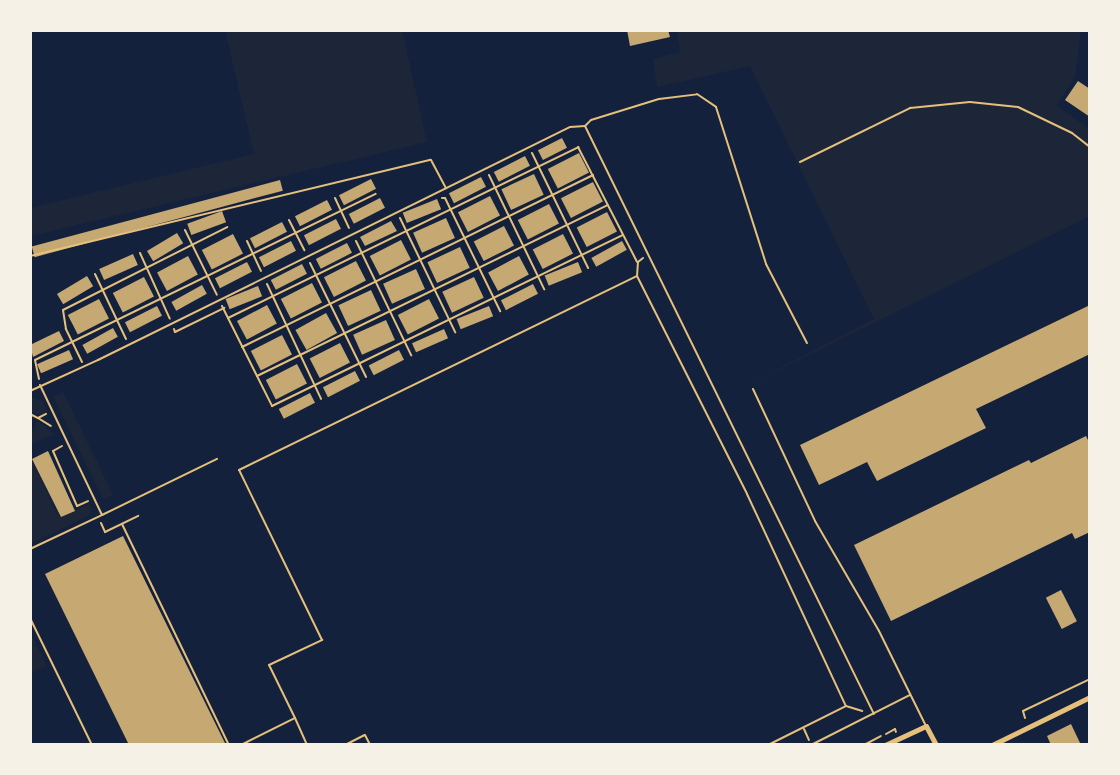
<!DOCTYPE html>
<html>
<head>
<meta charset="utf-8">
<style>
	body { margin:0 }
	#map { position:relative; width:1120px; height:775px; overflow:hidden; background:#14213d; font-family:Signika,sans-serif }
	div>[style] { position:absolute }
	.green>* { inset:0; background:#1d2539; transform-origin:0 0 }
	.building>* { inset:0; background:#c6a872; transform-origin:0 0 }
	.path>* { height:2px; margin:-1px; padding:0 1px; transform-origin:1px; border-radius:1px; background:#e5c07b }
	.service>* { height:2px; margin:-1px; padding:0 1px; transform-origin:1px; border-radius:1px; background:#e5c07b }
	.minor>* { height:5px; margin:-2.5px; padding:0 2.5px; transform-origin:2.5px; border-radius:2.5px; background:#e5c07b }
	span { translate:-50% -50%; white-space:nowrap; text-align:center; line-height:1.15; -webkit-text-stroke:6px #f6f1e7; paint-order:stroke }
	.frame { position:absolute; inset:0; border:32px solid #f6f1e7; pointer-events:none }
</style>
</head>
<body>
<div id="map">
	<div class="green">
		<div style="clip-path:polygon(225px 30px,402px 30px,427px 142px,30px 236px,30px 208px,254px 154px)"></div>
		<div style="clip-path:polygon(676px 30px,1081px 30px,1075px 76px,1057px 106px,1090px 129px,1090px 216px,738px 390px,874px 319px,750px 66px,657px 87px,653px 59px,681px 52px)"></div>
		<div style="left:63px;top:392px;width:114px;height:11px;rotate:64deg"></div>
		<div style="clip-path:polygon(32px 398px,43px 401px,47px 412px,40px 415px,30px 412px)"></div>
		<div style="clip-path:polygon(38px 421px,54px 434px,30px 445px,30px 433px,34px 430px,35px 422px)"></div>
		<div style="clip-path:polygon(30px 457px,59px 518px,89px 504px,92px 510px,88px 516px,30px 544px)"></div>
		<div style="clip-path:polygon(30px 632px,47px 666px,30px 673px)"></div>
	</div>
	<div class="building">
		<div style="clip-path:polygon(627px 30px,668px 30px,670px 37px,630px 46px)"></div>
		<div style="clip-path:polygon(1078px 81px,1090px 89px,1090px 117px,1065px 100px)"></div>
		<div style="left:562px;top:138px;width:11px;height:27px;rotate:63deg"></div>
		<div style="left:579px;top:153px;width:22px;height:35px;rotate:63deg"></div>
		<div style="left:525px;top:156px;width:11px;height:35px;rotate:63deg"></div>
		<div style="left:534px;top:174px;width:23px;height:36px;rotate:65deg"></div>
		<div style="left:481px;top:177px;width:11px;height:36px;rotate:63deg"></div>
		<div style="left:371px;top:179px;width:11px;height:36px;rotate:63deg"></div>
		<div style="left:280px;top:180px;width:11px;height:257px;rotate:75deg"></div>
		<div style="left:593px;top:182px;width:22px;height:36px;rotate:63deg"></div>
		<div style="left:490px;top:196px;width:22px;height:36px;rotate:63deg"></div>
		<div style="left:380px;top:198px;width:11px;height:35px;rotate:63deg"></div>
		<div style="left:437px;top:199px;width:11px;height:37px;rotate:68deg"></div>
		<div style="left:327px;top:200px;width:11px;height:36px;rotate:63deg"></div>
		<div style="left:549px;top:204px;width:22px;height:35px;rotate:63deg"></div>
		<div style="left:222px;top:211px;width:12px;height:37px;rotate:70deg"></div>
		<div style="left:607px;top:212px;width:22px;height:34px;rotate:63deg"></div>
		<div style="left:446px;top:218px;width:22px;height:36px;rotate:66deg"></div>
		<div style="left:336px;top:219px;width:11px;height:36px;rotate:63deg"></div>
		<div style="clip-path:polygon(391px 221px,397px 231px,365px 246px,360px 237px)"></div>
		<div style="left:282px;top:222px;width:11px;height:36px;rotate:63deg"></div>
		<div style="left:504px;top:226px;width:22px;height:34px;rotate:63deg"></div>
		<div style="left:177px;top:233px;width:12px;height:35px;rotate:59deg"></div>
		<div style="left:233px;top:234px;width:22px;height:35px;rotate:63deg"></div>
		<div style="left:563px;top:234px;width:22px;height:34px;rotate:63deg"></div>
		<div style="left:401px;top:240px;width:22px;height:35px;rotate:63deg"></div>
		<div style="left:291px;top:241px;width:11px;height:36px;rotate:63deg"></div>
		<div style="left:622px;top:241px;width:10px;height:35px;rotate:61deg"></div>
		<div style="left:347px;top:243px;width:11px;height:35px;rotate:63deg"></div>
		<div style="left:460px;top:247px;width:23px;height:36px;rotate:65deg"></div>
		<div style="left:133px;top:254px;width:12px;height:37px;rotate:66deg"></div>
		<div style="left:188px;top:256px;width:21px;height:35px;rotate:62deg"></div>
		<div style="left:519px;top:256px;width:21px;height:35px;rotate:62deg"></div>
		<div style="left:356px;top:261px;width:22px;height:36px;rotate:63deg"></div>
		<div style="left:247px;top:262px;width:11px;height:36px;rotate:63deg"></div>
		<div style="left:578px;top:262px;width:11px;height:36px;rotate:68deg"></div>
		<div style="left:302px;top:264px;width:11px;height:35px;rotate:63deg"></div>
		<div style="left:416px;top:269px;width:22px;height:36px;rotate:66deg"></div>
		<div style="left:87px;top:276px;width:12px;height:35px;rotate:59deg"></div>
		<div style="left:144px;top:277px;width:22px;height:35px;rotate:63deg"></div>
		<div style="left:474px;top:277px;width:23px;height:35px;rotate:65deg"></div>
		<div style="left:312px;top:283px;width:22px;height:35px;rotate:63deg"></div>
		<div style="left:533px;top:284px;width:11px;height:36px;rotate:63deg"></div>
		<div style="left:202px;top:285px;width:10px;height:35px;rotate:61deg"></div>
		<div style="left:258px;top:286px;width:11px;height:35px;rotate:68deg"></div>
		<div style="left:371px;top:290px;width:23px;height:36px;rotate:65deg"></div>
		<div style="left:99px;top:299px;width:22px;height:35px;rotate:63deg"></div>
		<div style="left:429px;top:299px;width:22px;height:35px;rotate:63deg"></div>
		<div style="left:267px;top:305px;width:21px;height:34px;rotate:62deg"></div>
		<div style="clip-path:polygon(1090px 305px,1090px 354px,976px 409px,986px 428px,877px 481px,867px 462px,819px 485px,800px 445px)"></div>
		<div style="left:157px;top:306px;width:11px;height:36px;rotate:63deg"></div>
		<div style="left:489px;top:306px;width:11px;height:35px;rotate:68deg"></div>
		<div style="left:326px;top:313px;width:23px;height:35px;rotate:61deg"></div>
		<div style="left:386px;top:320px;width:22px;height:36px;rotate:66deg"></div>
		<div style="left:113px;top:328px;width:10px;height:35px;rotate:61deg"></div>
		<div style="left:444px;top:329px;width:10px;height:35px;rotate:66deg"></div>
		<div style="clip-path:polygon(59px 331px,64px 341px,33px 357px,30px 345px)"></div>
		<div style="left:282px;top:335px;width:22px;height:35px;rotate:63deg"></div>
		<div style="left:340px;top:343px;width:22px;height:34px;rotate:63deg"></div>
		<div style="left:69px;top:350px;width:10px;height:35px;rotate:66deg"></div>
		<div style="left:399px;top:350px;width:11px;height:34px;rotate:63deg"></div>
		<div style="left:297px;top:364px;width:22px;height:35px;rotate:63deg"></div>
		<div style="left:355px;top:371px;width:11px;height:36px;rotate:63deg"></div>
		<div style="left:310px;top:393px;width:11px;height:35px;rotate:63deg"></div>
		<div style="clip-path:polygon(1086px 436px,1090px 444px,1090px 532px,1075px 539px,1072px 533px,891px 621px,854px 545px,1029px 460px,1031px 463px)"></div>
		<div style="clip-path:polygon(48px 451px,75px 511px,61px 517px,32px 459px)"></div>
		<div style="clip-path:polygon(123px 536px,222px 737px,226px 745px,129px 745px,45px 574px)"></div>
		<div style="left:1061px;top:590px;width:35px;height:17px;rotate:63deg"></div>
		<div style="clip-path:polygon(1071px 724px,1081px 745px,1051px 745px,1047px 736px)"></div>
	</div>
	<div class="path">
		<div style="left:532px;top:153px;width:128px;rotate:64deg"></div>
		<div style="left:800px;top:162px;width:123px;rotate:-26.1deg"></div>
		<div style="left:910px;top:108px;width:60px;rotate:-5.7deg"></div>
		<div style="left:970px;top:102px;width:48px;rotate:5.9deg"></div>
		<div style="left:1018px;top:107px;width:60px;rotate:25.7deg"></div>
		<div style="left:1072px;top:133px;width:23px;rotate:38deg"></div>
		<div style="left:489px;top:175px;width:127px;rotate:64.2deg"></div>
		<div style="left:335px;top:198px;width:33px;rotate:65deg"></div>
		<div style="left:442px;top:198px;width:3px"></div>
		<div style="left:445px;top:198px;width:126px;rotate:64deg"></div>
		<div style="left:400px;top:218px;width:127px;rotate:64.2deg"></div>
		<div style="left:289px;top:220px;width:34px;rotate:63deg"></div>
		<div style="left:185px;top:230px;width:72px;rotate:63.8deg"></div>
		<div style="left:247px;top:241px;width:33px;rotate:65deg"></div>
		<div style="left:356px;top:241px;width:127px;rotate:64.2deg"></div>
		<div style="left:140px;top:253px;width:72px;rotate:65.6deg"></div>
		<div style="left:643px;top:258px;width:6px;rotate:141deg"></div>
		<div style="left:638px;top:262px;width:14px;rotate:94deg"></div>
		<div style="left:637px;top:276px;width:244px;rotate:63.2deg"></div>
		<div style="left:747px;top:494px;width:234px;rotate:65deg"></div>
		<div style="left:846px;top:706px;width:17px;rotate:17deg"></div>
		<div style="left:310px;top:263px;width:127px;rotate:63.8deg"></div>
		<div style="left:95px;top:274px;width:72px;rotate:64.5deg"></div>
		<div style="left:267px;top:284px;width:127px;rotate:64.8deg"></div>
		<div style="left:222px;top:306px;width:112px;rotate:63.4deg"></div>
		<div style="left:272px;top:406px;width:390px;rotate:-26deg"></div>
		<div style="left:228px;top:318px;width:390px;rotate:-26deg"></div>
		<div style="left:578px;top:147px;width:129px;rotate:62.8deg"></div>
		<div style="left:174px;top:329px;width:3px;rotate:72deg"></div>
		<div style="left:175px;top:332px;width:55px;rotate:-26.1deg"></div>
		<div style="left:242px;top:347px;width:391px;rotate:-26.1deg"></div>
		<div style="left:82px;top:362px;width:37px;rotate:-116deg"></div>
		<div style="left:66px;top:329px;width:19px;rotate:-99deg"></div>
		<div style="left:63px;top:310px;width:184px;rotate:-26.8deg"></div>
		<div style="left:257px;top:376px;width:390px;rotate:-26deg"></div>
		<div style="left:39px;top:379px;width:19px;rotate:-102deg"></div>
		<div style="left:35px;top:360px;width:379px;rotate:-26deg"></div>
		<div style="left:30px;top:414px;width:9px;rotate:27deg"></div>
		<div style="left:38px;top:418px;width:9px;rotate:-27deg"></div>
		<div style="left:38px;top:418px;width:15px;rotate:32deg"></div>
		<div style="left:62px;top:446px;width:10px;rotate:151deg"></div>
		<div style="left:53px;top:451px;width:60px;rotate:66.4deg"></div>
		<div style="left:77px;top:506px;width:12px;rotate:-24deg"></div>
		<div style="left:101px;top:523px;width:10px;rotate:66deg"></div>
		<div style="left:105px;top:532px;width:37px;rotate:-26deg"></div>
		<div style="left:122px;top:524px;width:246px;rotate:64.2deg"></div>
		<div style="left:295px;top:718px;width:30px;rotate:66deg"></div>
		<div style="left:1025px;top:718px;width:7px;rotate:-106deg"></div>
		<div style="left:1023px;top:711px;width:74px;rotate:-25.5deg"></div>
		<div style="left:804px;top:729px;width:12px;rotate:66deg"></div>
		<div style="left:886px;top:734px;width:10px;rotate:-29deg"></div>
		<div style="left:895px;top:729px;width:3px;rotate:72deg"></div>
		<div style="left:241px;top:745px;width:60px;rotate:-26.6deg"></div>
		<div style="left:295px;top:718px;width:59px;rotate:-116.1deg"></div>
		<div style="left:269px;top:665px;width:59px;rotate:-25.3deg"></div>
		<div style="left:322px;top:640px;width:189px;rotate:-116deg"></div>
		<div style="left:239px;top:470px;width:443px;rotate:-26deg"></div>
		<div style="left:345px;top:745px;width:22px;rotate:-27deg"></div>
		<div style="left:365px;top:735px;width:11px;rotate:63deg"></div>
		<div style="left:768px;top:745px;width:87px;rotate:-26.6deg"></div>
		<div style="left:864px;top:745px;width:19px;rotate:-28deg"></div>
	</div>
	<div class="service">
		<div style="left:585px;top:126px;width:8px;rotate:-45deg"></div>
		<div style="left:591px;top:120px;width:71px;rotate:-17.2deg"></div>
		<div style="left:659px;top:99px;width:38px;rotate:-7deg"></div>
		<div style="left:697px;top:94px;width:23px;rotate:34deg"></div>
		<div style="left:716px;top:107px;width:165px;rotate:72.3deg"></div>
		<div style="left:766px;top:264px;width:89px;rotate:62.6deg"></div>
		<div style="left:30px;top:256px;width:412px;rotate:-13.5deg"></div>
		<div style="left:431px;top:160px;width:32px;rotate:62deg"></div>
		<div style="left:40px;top:385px;width:144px;rotate:64.5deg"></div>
		<div style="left:102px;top:515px;width:128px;rotate:-26deg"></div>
		<div style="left:753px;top:389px;width:146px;rotate:64.8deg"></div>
		<div style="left:815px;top:521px;width:127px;rotate:59.8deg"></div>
		<div style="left:879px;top:631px;width:106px;rotate:63.7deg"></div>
		<div style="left:30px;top:391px;width:75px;rotate:-24.5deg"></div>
		<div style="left:98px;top:360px;width:526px;rotate:-26.27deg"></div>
		<div style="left:570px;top:127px;width:15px;rotate:-4deg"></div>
		<div style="left:585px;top:126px;width:655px;rotate:63.83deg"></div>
		<div style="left:30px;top:549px;width:80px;rotate:-25.3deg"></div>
		<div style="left:30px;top:618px;width:141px;rotate:64deg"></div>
		<div style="left:811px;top:745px;width:111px;rotate:-26.8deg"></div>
	</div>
	<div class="minor">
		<div style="left:885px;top:745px;width:45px;rotate:-24.9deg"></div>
		<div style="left:926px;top:726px;width:21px;rotate:62deg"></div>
		<div style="left:992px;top:745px;width:109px;rotate:-26.1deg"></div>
	</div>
	<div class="frame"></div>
</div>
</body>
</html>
